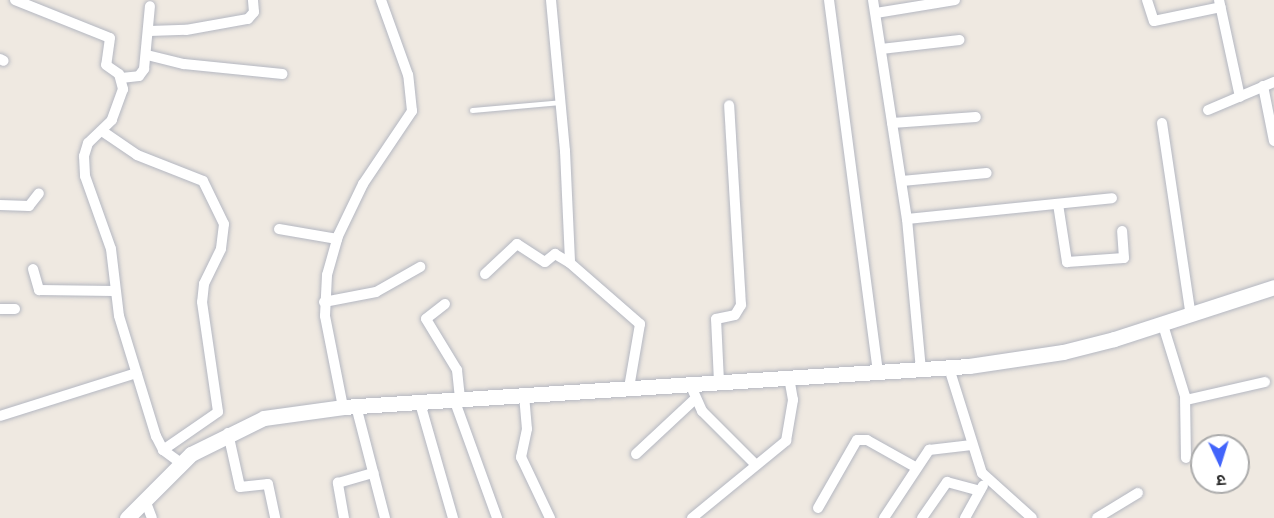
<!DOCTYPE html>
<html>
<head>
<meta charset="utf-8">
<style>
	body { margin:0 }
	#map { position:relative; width:1274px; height:518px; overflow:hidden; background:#efe9e1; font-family:"Fira Sans","Noto Sans Devanagari",sans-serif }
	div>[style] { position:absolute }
	.roads { filter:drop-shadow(0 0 2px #b4b7c1) drop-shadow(0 0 2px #b4b7c1) }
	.lane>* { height:5px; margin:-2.5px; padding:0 2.5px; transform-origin:2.5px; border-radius:2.5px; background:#fff }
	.street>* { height:10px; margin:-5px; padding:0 5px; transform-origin:5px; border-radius:5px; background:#fff }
	.secondary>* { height:15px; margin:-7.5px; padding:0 7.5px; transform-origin:7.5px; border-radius:7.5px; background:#fff }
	span { translate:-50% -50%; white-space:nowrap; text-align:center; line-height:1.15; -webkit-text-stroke:5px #fff; paint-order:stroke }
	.north { position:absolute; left:1190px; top:434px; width:60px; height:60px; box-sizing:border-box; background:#fff; border:2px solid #ababab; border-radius:50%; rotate:176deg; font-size:16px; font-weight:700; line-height:24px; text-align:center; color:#2e2e2e }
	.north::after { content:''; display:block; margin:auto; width:21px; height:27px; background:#4264fb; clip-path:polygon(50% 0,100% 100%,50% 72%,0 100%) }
</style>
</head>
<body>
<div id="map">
	<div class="roads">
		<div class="lane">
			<div style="left:472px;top:110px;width:89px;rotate:-5.1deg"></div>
		</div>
		<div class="street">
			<div style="left:15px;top:0;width:102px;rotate:21.8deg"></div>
			<div style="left:110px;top:38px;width:27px;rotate:98deg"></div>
			<div style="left:106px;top:65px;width:16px;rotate:35deg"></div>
			<div style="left:119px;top:74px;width:16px;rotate:75deg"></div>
			<div style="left:123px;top:89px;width:33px;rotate:110deg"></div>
			<div style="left:112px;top:120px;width:33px;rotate:136deg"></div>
			<div style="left:88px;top:143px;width:14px;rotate:107deg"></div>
			<div style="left:84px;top:156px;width:20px;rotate:87deg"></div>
			<div style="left:85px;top:176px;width:77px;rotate:70.4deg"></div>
			<div style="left:111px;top:249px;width:67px;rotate:83.2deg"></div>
			<div style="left:119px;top:316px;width:126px;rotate:72.9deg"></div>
			<div style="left:156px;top:436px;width:16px;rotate:63deg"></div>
			<div style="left:163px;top:450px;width:24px;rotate:36deg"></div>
			<div style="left:551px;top:0;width:152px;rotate:84.7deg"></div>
			<div style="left:565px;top:151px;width:112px;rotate:87.4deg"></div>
			<div style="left:570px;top:263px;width:93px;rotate:41.1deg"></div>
			<div style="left:640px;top:324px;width:65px;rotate:99.8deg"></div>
			<div style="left:829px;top:0;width:376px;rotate:82.5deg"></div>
			<div style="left:873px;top:0;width:222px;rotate:81.2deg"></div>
			<div style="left:907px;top:219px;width:152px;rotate:84.7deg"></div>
			<div style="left:1147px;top:0;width:22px;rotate:72deg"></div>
			<div style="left:1154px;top:21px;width:68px;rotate:-11.8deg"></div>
			<div style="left:1219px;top:0;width:99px;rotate:77.8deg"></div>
			<div style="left:876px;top:13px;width:80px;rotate:-9.3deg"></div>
			<div style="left:149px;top:31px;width:37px;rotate:-2deg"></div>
			<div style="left:186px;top:30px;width:63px;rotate:-10.1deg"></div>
			<div style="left:248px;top:19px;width:9px;rotate:-49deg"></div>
			<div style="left:254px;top:12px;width:12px;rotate:-95deg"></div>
			<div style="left:881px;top:49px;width:79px;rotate:-6.6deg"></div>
			<div style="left:147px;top:55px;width:38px;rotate:14deg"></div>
			<div style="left:184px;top:64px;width:99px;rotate:5.8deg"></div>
			<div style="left:0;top:59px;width:4px;rotate:27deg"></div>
			<div style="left:121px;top:78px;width:18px;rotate:-6deg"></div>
			<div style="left:139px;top:76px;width:9px;rotate:-54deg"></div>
			<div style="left:144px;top:69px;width:63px;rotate:-84.6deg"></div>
			<div style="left:1263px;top:86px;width:56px;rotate:78.7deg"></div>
			<div style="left:1208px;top:110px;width:72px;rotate:-23deg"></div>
			<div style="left:892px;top:123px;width:84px;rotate:-4.1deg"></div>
			<div style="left:1162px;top:123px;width:195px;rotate:81.5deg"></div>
			<div style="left:102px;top:131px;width:42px;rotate:34.4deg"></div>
			<div style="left:137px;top:155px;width:71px;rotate:21.5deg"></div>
			<div style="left:203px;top:181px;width:48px;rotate:64deg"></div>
			<div style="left:224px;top:224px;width:25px;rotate:97deg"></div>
			<div style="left:221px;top:249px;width:39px;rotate:116deg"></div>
			<div style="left:204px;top:284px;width:18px;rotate:96deg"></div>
			<div style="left:202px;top:302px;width:111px;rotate:81.7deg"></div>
			<div style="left:218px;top:412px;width:67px;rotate:145.4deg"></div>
			<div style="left:902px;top:181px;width:85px;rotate:-5.4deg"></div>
			<div style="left:1058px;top:204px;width:59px;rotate:81.2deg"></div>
			<div style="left:1067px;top:262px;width:57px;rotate:-4deg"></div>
			<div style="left:1124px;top:258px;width:27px;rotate:-94deg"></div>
			<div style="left:0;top:205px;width:29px;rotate:2deg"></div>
			<div style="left:29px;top:206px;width:16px;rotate:-52deg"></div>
			<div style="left:907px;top:219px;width:206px;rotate:-5.8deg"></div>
			<div style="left:279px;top:229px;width:59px;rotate:9.8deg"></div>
			<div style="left:33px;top:269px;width:22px;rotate:74deg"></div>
			<div style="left:39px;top:290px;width:75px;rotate:0.8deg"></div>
			<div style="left:485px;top:274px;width:44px;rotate:-43.2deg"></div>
			<div style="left:517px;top:244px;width:33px;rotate:33deg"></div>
			<div style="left:545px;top:262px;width:13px;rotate:-39deg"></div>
			<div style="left:555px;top:254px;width:17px;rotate:31deg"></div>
			<div style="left:324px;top:302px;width:53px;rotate:-10.9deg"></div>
			<div style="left:376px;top:292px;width:51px;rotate:-29.6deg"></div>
			<div style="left:445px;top:304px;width:24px;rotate:142deg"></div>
			<div style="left:426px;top:319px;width:60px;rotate:58.7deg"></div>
			<div style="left:457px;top:370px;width:29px;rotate:84deg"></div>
			<div style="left:0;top:309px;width:15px"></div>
			<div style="left:1163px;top:325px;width:74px;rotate:72.8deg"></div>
			<div style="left:1185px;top:396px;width:62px;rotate:89.1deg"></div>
			<div style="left:949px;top:368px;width:110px;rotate:72.6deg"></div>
			<div style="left:982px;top:473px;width:67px;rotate:42deg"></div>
			<div style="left:719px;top:382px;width:63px;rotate:-92.7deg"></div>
			<div style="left:716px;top:319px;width:19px;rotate:-12deg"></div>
			<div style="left:735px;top:315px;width:12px;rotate:-59deg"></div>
			<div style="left:741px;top:305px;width:200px;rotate:-93.4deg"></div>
			<div style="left:690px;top:384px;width:30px;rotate:66deg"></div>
			<div style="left:702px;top:411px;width:75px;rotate:45deg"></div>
			<div style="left:524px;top:395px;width:34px;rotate:85deg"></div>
			<div style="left:527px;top:429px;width:29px;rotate:102deg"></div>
			<div style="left:521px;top:457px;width:68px;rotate:64.6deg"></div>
			<div style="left:454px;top:399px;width:127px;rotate:70.1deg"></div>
			<div style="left:1186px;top:400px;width:81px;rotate:-12.8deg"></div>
			<div style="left:420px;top:403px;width:120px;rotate:74deg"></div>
			<div style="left:356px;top:406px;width:116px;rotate:75.5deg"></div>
			<div style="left:343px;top:407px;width:93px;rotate:-101.2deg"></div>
			<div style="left:325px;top:316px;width:41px;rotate:-87.2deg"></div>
			<div style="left:327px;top:275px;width:41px;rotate:-74.2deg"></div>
			<div style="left:338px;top:236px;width:58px;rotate:-64.3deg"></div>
			<div style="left:363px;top:184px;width:88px;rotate:-56.1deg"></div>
			<div style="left:412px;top:111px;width:36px;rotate:-96deg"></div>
			<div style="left:408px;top:75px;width:80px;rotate:-109.8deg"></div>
			<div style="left:0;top:416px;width:143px;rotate:-17.5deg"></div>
			<div style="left:228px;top:433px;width:55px;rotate:77.5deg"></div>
			<div style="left:240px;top:487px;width:28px;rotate:-6deg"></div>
			<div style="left:268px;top:484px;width:35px;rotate:78deg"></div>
			<div style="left:636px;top:454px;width:81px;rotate:-43deg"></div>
			<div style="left:145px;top:500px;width:19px;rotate:69deg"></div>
			<div style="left:818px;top:508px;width:78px;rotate:-60.2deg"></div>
			<div style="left:857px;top:440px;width:10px"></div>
			<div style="left:867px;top:440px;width:57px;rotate:29.2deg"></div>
			<div style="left:344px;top:518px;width:36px;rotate:-100deg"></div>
			<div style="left:338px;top:483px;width:37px;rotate:-16deg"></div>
			<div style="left:692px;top:518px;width:122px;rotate:-39.3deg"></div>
			<div style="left:786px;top:441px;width:42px;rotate:-80.3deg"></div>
			<div style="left:793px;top:400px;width:22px;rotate:-100deg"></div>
			<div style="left:884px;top:518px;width:82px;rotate:-56.5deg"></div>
			<div style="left:929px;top:450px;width:43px;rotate:-6.6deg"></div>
			<div style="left:922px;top:518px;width:44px;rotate:-55.2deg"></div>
			<div style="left:947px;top:482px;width:34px;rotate:15deg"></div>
			<div style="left:965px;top:518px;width:37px;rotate:-61deg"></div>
			<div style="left:1097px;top:518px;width:48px;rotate:-31.4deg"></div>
		</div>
		<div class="secondary">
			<div style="left:127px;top:518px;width:91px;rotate:-45deg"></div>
			<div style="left:191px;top:454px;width:81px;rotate:-26.3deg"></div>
			<div style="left:264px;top:418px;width:80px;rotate:-7.9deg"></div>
			<div style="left:343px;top:407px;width:627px;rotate:-3.75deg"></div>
			<div style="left:969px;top:366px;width:95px;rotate:-8.5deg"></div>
			<div style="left:1063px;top:352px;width:53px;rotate:-14.3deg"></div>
			<div style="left:1114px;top:339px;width:168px;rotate:-18deg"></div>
		</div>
	</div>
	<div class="north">उ</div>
</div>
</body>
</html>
